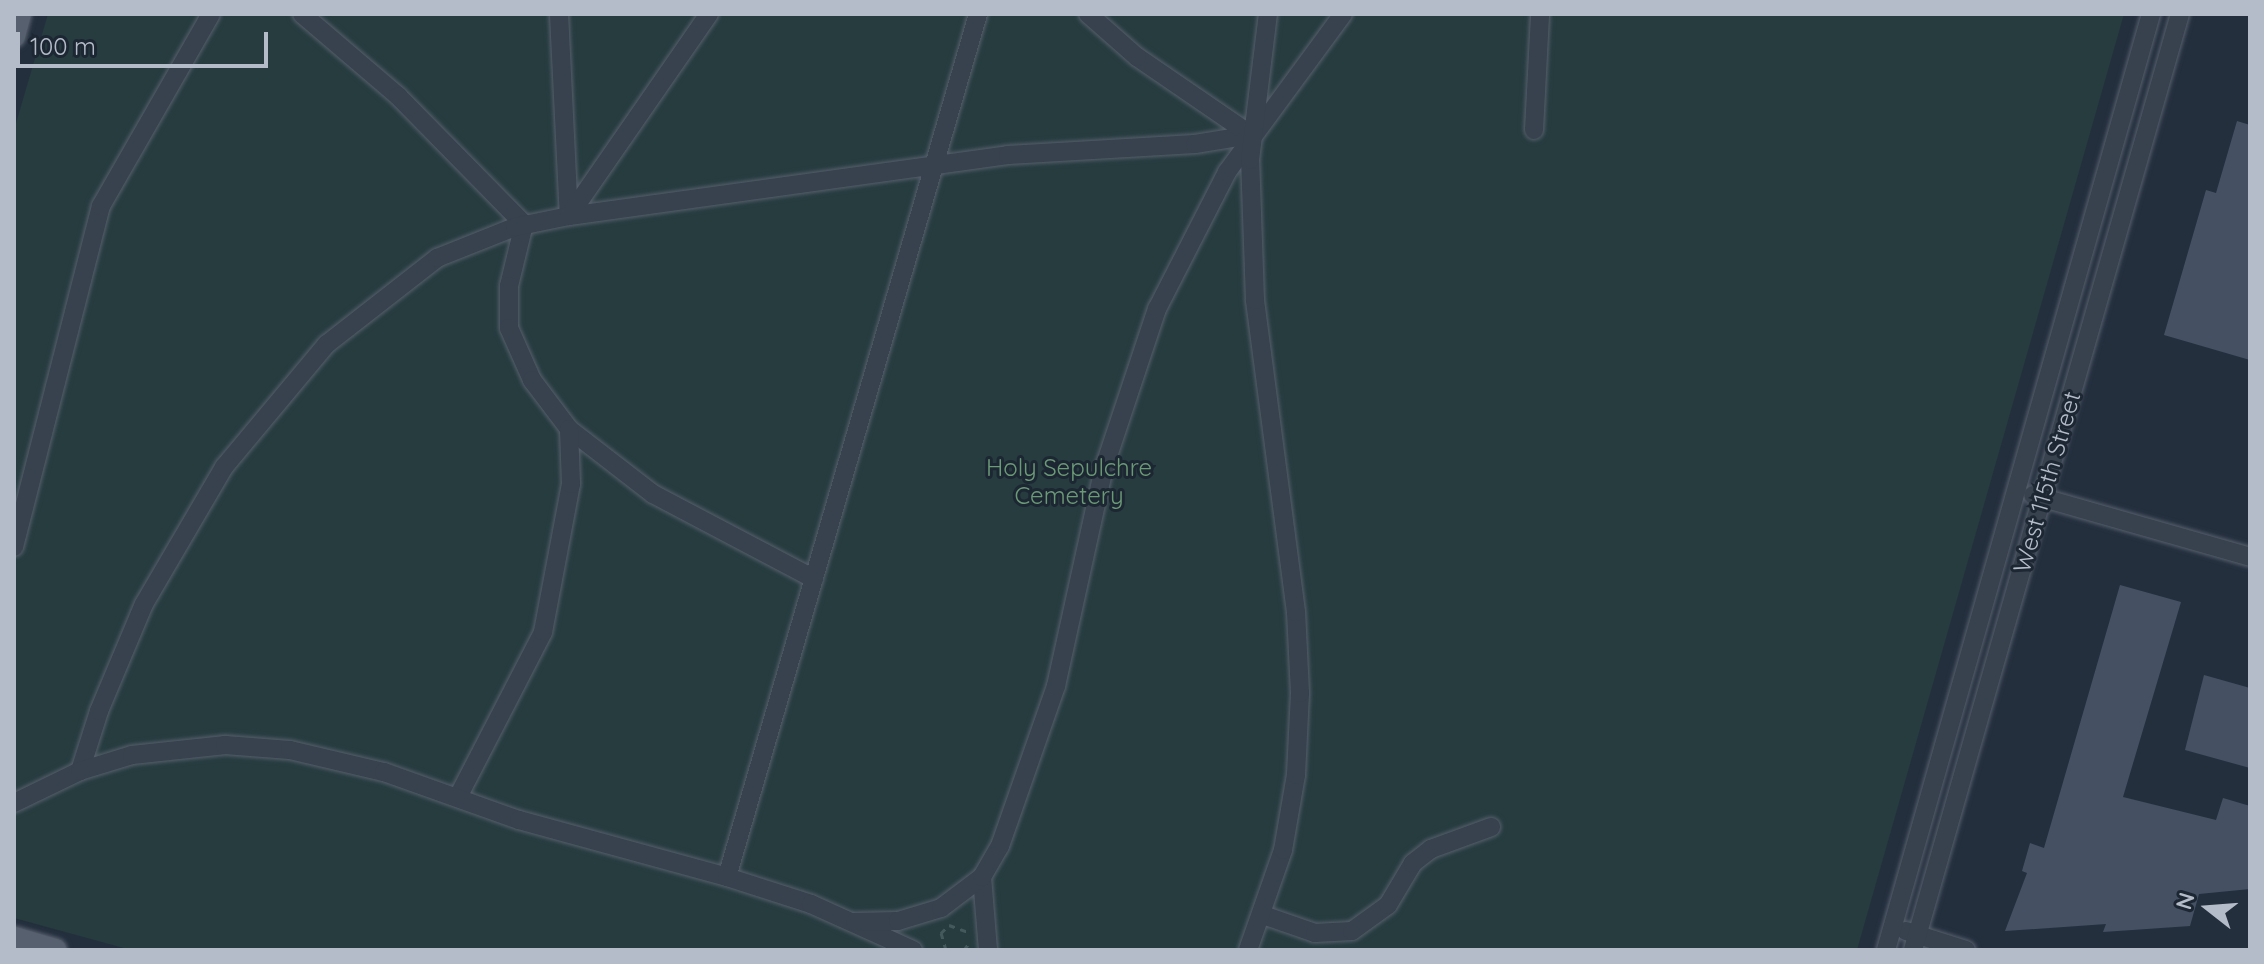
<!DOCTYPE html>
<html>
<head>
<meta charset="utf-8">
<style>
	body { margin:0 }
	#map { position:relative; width:2264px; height:964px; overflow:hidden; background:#242f3e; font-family:Quicksand,sans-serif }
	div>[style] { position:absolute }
	.green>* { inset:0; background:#263c3f }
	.building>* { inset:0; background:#455162 }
	.path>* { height:3px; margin-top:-1.5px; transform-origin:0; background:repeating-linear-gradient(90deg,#44595c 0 6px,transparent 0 12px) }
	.roads { filter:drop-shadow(0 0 2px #565f6c) drop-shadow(0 0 2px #565f6c) }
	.minor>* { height:18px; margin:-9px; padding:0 9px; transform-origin:9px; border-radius:9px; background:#38414e }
	.major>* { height:22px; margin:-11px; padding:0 11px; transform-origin:11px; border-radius:11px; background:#56606e }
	span { translate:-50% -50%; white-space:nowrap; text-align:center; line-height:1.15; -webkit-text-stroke:6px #1d2633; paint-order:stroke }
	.park-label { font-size:24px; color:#6b9a76 }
	.street-label { font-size:24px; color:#b4bcc9 }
	.frame { position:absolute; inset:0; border:16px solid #b4bcc9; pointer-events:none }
	.north { position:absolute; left:2168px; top:868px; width:80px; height:80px; -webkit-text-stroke:6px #1d2633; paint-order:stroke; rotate:287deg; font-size:22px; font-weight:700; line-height:32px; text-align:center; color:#b4bcc9 }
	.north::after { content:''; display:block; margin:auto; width:28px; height:36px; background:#b4bcc9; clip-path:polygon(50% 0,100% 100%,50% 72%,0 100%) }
	.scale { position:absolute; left:16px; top:32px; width:252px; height:36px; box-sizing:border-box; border:4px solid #b4bcc9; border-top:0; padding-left:10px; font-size:24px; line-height:28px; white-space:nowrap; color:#b4bcc9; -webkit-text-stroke:6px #1d2633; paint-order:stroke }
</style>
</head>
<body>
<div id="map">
	<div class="green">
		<div style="clip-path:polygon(48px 14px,2124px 14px,1857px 950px,131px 950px,14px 918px,14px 130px)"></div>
	</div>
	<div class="building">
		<div style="clip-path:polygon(2237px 121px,2250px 125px,2250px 360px,2164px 335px,2206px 190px,2216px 193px)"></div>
		<div style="clip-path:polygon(2120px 585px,2181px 602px,2123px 797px,2216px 820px,2223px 798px,2250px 806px,2250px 889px,2199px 894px,2190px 926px,2103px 932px,2106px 924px,2005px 931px,2027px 873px,2022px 871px,2030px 843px,2044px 848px)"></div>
		<div style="clip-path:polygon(2204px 675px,2250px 688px,2250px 768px,2185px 750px)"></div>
	</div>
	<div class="path">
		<div style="left:946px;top:950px;width:18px;rotate:-106deg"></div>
		<div style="left:941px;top:933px;width:11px;rotate:-45deg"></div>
		<div style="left:949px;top:925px;width:20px;rotate:20deg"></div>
		<div style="left:964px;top:950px;width:9px;rotate:-54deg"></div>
	</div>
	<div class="roads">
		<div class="minor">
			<div style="left:302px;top:14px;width:126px;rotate:40.5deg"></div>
			<div style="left:398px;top:96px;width:180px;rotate:45.5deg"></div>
			<div style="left:524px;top:224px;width:64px;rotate:103.6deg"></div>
			<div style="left:509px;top:286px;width:42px;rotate:90deg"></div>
			<div style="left:509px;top:328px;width:57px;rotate:66.1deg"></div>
			<div style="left:532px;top:380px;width:61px;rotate:52.9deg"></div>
			<div style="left:569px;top:429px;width:106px;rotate:37.7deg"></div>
			<div style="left:653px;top:494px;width:182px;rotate:27.8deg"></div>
			<div style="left:559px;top:14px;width:202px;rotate:87.2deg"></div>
			<div style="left:1534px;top:130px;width:116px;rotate:-87deg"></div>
			<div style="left:569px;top:216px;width:246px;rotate:-55.3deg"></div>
			<div style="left:2033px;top:495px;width:226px;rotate:15.9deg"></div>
			<div style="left:14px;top:547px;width:352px;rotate:-75.7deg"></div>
			<div style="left:101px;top:206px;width:221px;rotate:-60.2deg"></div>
			<div style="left:80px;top:771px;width:63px;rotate:-72.4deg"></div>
			<div style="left:99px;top:711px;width:116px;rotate:-67.2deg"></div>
			<div style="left:144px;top:604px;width:159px;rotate:-59.7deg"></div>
			<div style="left:224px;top:467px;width:160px;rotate:-50.1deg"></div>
			<div style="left:327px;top:344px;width:140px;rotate:-38deg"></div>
			<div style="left:437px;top:258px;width:84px;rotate:-21.7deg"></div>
			<div style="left:515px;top:227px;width:55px;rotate:-11.5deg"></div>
			<div style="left:569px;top:216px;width:443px;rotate:-7.9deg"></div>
			<div style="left:1008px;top:155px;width:187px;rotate:-3.4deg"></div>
			<div style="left:1195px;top:144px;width:57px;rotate:-9.1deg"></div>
			<div style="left:1251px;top:135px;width:138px;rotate:-145.6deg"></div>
			<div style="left:1137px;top:57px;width:65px;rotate:-138.7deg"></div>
			<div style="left:459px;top:795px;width:183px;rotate:-62.7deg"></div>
			<div style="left:543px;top:632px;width:151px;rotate:-79.3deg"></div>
			<div style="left:571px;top:484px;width:55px;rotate:-92.1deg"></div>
			<div style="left:14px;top:803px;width:73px;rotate:-25.9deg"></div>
			<div style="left:80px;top:771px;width:54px;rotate:-17.1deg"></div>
			<div style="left:132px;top:755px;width:94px;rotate:-6.1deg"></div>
			<div style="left:225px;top:745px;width:65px;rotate:4.4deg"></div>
			<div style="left:290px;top:750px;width:97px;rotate:13.2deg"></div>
			<div style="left:384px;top:772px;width:143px;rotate:19.6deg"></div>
			<div style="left:519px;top:820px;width:216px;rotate:15.3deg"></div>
			<div style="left:727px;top:877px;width:88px;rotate:17.8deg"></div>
			<div style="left:811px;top:904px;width:112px;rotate:24.3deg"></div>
			<div style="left:727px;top:877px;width:899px;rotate:-73.78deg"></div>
			<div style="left:982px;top:877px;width:73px;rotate:85.3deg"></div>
			<div style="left:1263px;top:915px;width:55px;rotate:19.1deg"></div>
			<div style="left:1315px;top:933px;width:37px;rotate:-3deg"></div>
			<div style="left:1352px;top:931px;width:44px;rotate:-35.8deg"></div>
			<div style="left:1388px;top:905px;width:49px;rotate:-59.2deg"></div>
			<div style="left:1413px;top:863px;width:23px;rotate:-38deg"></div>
			<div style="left:1431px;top:849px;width:64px;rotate:-20.1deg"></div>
			<div style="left:855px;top:922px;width:43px;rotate:-1.3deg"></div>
			<div style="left:898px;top:921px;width:45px;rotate:-16.8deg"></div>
			<div style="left:941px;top:908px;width:51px;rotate:-37.1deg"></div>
			<div style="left:982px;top:877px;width:36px;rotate:-60deg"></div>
			<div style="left:1000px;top:846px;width:170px;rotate:-70.7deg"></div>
			<div style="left:1056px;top:686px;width:223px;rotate:-77.6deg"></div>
			<div style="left:1104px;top:468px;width:168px;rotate:-71.6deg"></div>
			<div style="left:1157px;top:309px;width:154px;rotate:-62.9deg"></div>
			<div style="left:1227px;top:172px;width:196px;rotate:-53.7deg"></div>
			<div style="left:1906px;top:931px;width:63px;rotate:17.6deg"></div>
			<div style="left:1248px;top:950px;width:106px;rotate:-70.7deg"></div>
			<div style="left:1283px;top:850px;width:76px;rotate:-80.2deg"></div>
			<div style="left:1296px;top:775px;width:82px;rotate:-87.2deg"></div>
			<div style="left:1300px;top:693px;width:81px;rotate:-92.8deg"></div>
			<div style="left:1296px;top:612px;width:315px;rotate:-97.5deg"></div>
			<div style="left:1255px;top:300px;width:140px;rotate:-92deg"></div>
			<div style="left:1250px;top:160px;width:147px;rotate:-83deg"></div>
			<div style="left:1886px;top:950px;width:973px;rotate:-74.19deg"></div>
			<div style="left:1913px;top:950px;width:973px;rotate:-74.08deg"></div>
		</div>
		<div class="major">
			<div style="left:14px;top:36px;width:23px;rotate:-75deg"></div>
			<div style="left:14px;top:938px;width:43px;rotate:16.3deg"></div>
		</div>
	</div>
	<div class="park-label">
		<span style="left:1069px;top:482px">Holy Sepulchre<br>Cemetery</span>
	</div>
	<div class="street-label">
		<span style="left:2047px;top:482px;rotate:-74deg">West 115th Street</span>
	</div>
	<div class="frame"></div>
	<div class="north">N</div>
	<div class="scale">100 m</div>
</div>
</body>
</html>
